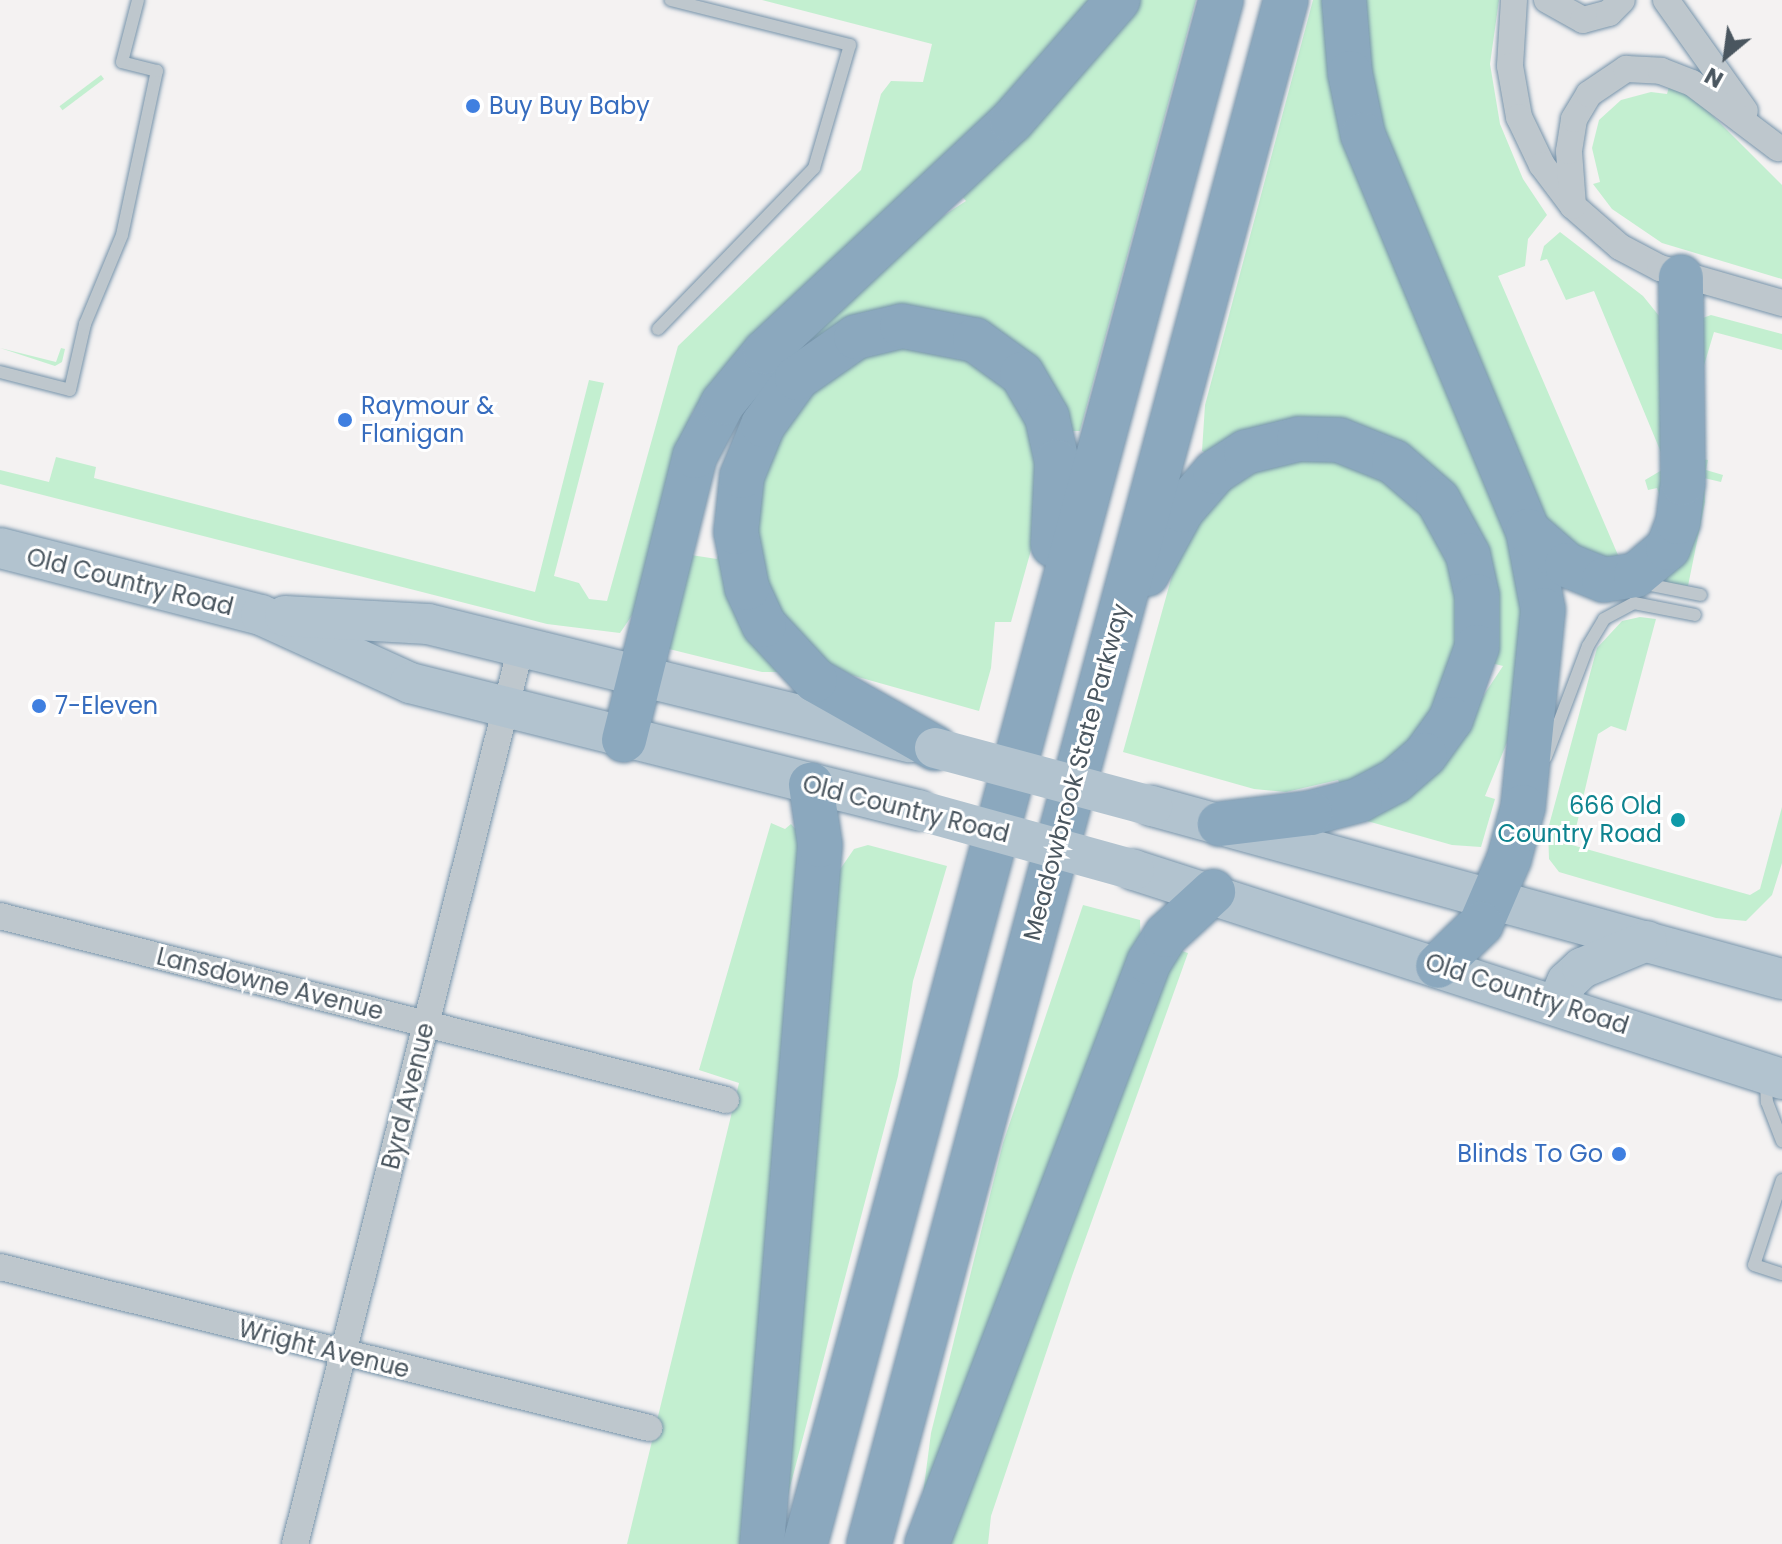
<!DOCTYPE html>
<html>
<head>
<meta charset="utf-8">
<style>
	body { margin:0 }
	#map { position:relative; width:1782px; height:1544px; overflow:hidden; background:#f4f2f2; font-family:Poppins,sans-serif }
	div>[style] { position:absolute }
	.green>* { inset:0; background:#c3efd0; transform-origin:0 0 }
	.roads { filter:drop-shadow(0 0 2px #7693aa) drop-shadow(0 0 2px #7693aa) }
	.service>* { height:12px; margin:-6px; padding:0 6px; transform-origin:6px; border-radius:6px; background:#bec7cd }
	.minor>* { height:26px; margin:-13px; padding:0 13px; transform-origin:13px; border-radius:13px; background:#bec7cd }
	.primary>* { height:40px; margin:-20px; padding:0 20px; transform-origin:20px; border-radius:20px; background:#b2c3cf }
	.motorway>* { height:44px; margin:-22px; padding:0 22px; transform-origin:22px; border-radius:22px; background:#8ba8be }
	.primary-bridge>* { height:40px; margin:-20px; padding:0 20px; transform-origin:20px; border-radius:20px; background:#b2c3cf }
	.dots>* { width:22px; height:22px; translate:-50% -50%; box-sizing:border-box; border:4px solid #fff; border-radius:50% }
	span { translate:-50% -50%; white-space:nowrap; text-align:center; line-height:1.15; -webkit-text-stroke:6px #fff; paint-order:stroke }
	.shop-label { font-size:24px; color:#366cbe }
	.left { translate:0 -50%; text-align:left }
	.right { translate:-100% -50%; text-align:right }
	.street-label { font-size:24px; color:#4a565f }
	.culture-label { font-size:24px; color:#0d838f }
	.north { position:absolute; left:1686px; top:16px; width:80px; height:80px; -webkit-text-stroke:6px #fff; paint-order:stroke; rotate:209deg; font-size:22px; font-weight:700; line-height:32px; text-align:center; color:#4a565f }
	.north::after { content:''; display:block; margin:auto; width:28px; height:36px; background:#4a565f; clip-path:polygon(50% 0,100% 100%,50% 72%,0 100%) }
</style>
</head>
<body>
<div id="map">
	<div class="green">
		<div style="clip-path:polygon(762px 0,1101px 0,1041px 72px,723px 370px,693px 411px,671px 462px,635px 611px,620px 633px,547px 624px,0 484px,0 470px,49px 482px,56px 457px,96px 467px,94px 478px,535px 592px,589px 380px,604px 383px,554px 576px,579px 583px,589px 599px,607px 601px,678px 346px,861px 170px,881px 94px,891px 81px,923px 82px,932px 44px)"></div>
		<div style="clip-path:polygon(1140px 0,1196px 0,1080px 431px,1062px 431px,999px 342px,823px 345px,783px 355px,932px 223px,966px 201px,960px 194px,1074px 81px)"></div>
		<div style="clip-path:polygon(1313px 0,1328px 0,1512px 543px,1525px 603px,1517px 718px,1485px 796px,1495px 799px,1481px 847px,1452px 845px,1360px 819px,1446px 752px,1503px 666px,1487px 662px,1490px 601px,1377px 442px,1217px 458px,1202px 451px,1205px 405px)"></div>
		<div style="clip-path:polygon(1356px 0,1499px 0,1490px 64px,1500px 124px,1523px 179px,1547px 215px,1528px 239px,1525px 266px,1498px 276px,1621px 562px,1635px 559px,1635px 566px,1617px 571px,1591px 569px,1569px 560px,1543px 531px,1408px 220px,1373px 123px)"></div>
		<div style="left:101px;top:75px;width:5px;height:52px;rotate:53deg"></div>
		<div style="clip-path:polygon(1670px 83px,1696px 99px,1782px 185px,1782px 279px,1662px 243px,1612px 209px,1593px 184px,1600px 182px,1592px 148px,1599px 120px,1621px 100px,1651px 92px,1667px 94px)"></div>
		<div style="clip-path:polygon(1560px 232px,1643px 296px,1660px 317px,1671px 389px,1668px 522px,1663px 527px,1656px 517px,1666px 512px,1657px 488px,1648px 490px,1645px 480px,1667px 467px,1594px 291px,1566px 300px,1547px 259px,1540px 261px,1544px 246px)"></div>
		<div style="clip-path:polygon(1711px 315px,1782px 334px,1782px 350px,1714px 332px,1699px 382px,1700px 319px)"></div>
		<div style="clip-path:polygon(918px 345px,964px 354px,1013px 395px,1038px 439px,1045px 500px,1011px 622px,995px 622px,991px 668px,979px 711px,851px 675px,785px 639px,750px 528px,756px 482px,785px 425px,820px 383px,866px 354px)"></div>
		<div style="clip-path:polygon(0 348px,56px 362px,61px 348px,65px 349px,62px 362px,55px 366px)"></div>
		<div style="clip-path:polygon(1317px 457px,1361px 466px,1404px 492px,1439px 535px,1467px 622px,1446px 708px,1346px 796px,1338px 780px,1286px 792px,1254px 789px,1123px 752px,1178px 554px,1193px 521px,1226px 490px,1264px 467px)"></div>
		<div style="clip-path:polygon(1697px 458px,1708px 460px,1706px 470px,1723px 475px,1721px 482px,1704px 478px,1705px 502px,1688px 586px,1654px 581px)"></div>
		<div style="clip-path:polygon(723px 536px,783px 672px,762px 672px,665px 648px,691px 555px,717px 559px)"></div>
		<div style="clip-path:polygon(1640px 617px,1656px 619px,1626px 731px,1611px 726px,1598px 734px,1572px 845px,1750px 895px,1760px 889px,1782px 807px,1782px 863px,1772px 895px,1746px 921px,1716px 918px,1559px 872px,1549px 859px,1548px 829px,1597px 648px,1622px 621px)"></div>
		<div style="clip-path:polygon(771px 823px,785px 829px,791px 824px,799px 833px,749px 1544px,627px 1544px,739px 1083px,699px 1070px)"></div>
		<div style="clip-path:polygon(868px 845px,947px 866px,913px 981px,898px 1076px,775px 1544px,832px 881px,854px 849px)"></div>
		<div style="clip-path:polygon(1083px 905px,1140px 920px,1141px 950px,919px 1525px,931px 1433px,1003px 1143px)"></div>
		<div style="clip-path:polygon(1176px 949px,1188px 953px,1072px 1276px,991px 1516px,988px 1544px,945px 1544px)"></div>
	</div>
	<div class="roads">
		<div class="service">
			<div style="left:658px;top:329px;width:224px;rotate:-45.9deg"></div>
			<div style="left:814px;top:168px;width:128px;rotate:-73.7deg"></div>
			<div style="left:850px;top:45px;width:185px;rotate:-165.9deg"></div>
			<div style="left:0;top:372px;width:72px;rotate:14.4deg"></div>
			<div style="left:70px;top:390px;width:68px;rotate:-77.2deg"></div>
			<div style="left:85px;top:324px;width:96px;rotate:-67.4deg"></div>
			<div style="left:122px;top:235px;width:168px;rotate:-78deg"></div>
			<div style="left:157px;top:71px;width:36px;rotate:-166deg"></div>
			<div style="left:122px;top:62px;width:64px;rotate:-75.5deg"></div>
			<div style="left:1641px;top:583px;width:61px;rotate:11.3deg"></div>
			<div style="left:1546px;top:757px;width:119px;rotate:-69.3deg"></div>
			<div style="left:1588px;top:646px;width:31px;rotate:-59deg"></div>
			<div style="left:1604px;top:619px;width:34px;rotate:-28deg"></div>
			<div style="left:1634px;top:603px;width:62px;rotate:11.1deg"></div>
			<div style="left:1766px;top:1079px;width:23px;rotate:88deg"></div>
			<div style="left:1767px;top:1102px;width:42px;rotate:69deg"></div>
			<div style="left:1782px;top:1180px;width:89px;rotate:108.2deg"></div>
			<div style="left:1754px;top:1265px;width:29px;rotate:18deg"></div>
		</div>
		<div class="minor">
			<div style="left:1514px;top:0;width:66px;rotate:93.5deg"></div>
			<div style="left:1510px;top:66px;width:52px;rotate:80deg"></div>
			<div style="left:1519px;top:117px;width:53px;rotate:64.4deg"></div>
			<div style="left:1542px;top:165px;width:51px;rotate:52.9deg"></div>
			<div style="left:1573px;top:206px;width:62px;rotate:41.1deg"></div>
			<div style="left:1620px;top:247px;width:45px;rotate:27.7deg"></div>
			<div style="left:1660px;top:268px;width:127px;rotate:16deg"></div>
			<div style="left:1547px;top:0;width:41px;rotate:29.1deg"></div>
			<div style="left:1583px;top:20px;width:27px;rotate:-15deg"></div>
			<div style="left:1609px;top:13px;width:18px;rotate:-45deg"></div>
			<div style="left:1666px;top:0;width:136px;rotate:54.6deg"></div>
			<div style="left:1573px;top:206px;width:55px;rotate:-94.2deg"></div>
			<div style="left:1569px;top:151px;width:32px;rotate:-81deg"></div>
			<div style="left:1574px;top:119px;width:29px;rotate:-59deg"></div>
			<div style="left:1589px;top:94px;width:45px;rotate:-34deg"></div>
			<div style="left:1626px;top:69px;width:35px;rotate:3deg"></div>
			<div style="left:1661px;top:71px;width:33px;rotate:21deg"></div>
			<div style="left:1692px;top:83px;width:108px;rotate:37.1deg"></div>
			<div style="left:0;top:916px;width:749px;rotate:14.22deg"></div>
			<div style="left:0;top:1267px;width:669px;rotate:13.93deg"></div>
			<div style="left:295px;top:1544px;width:925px;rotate:-75.86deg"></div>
		</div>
		<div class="primary">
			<div style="left:0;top:548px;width:269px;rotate:14.4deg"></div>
			<div style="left:261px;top:615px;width:164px;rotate:24.5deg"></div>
			<div style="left:410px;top:683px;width:524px;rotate:14.04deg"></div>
			<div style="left:285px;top:616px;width:143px;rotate:3.2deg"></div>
			<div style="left:428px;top:624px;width:496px;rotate:13.8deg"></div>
			<div style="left:1152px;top:806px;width:653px;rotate:15.36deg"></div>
			<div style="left:1134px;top:870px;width:681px;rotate:17.88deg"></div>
			<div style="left:1558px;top:1003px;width:23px;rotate:-67deg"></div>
			<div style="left:1567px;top:982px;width:21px;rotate:-43deg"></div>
			<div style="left:1582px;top:968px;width:70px;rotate:-22.6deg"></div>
		</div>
		<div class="motorway">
			<div style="left:1344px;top:0;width:73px;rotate:85.3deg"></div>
			<div style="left:1350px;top:73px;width:63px;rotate:78.2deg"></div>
			<div style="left:1363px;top:135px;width:429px;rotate:67.4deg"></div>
			<div style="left:1528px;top:531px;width:80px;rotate:79.2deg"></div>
			<div style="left:1543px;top:610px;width:198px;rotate:95.8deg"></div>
			<div style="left:1523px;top:807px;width:54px;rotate:105.1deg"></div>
			<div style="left:1509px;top:859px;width:71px;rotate:113.3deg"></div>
			<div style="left:1481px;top:924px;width:60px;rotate:135.7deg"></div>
			<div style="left:1528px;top:531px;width:52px;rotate:41.1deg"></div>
			<div style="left:1567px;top:565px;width:40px;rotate:22deg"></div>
			<div style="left:1604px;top:580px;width:32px;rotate:-9deg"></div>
			<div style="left:1636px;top:575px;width:42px;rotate:-40.2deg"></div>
			<div style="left:1668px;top:548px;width:28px;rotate:-69deg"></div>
			<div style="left:1678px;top:522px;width:39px;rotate:-83deg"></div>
			<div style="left:1683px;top:483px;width:206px;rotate:-90.6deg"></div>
			<div style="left:1147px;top:574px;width:73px;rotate:-61.3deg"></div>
			<div style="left:1182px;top:510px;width:50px;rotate:-49deg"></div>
			<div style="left:1215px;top:472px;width:37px;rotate:-33deg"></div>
			<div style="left:1246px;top:452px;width:55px;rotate:-13.8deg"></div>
			<div style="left:1299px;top:439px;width:40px;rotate:1.4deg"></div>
			<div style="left:1339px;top:440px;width:59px;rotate:21.8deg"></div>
			<div style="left:1394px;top:462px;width:58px;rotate:40.8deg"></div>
			<div style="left:1438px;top:500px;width:63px;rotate:61.4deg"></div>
			<div style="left:1468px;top:555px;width:42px;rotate:77.6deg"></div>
			<div style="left:1477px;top:596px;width:51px;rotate:90deg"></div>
			<div style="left:1477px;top:647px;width:77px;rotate:109.9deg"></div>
			<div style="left:1451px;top:719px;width:44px;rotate:125.8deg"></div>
			<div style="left:1425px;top:755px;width:40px;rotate:139deg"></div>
			<div style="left:1395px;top:781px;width:40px;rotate:152deg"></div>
			<div style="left:1360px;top:800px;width:52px;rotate:165.4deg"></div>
			<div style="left:1310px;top:813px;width:91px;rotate:173deg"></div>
			<div style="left:624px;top:740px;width:293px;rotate:-76deg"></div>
			<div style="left:695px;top:456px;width:60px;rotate:-62.2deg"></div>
			<div style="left:723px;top:403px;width:66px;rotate:-50.5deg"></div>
			<div style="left:765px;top:352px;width:338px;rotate:-43.1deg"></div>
			<div style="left:1012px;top:121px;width:161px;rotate:-48.8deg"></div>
			<div style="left:935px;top:748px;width:138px;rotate:-150.5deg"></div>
			<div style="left:815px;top:680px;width:75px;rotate:-132.8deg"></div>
			<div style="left:764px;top:625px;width:41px;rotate:-114.7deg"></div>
			<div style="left:747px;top:588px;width:57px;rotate:-101.1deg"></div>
			<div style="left:736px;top:532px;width:56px;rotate:-83.9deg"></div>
			<div style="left:742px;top:476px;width:55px;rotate:-67.6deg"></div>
			<div style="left:763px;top:425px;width:58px;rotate:-54.1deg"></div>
			<div style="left:797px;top:378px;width:72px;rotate:-34.8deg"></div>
			<div style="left:856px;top:337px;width:47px;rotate:-13.4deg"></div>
			<div style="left:902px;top:326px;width:74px;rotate:10.9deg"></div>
			<div style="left:975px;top:340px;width:58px;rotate:35.9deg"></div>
			<div style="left:1022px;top:374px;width:50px;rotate:59.8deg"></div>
			<div style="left:1047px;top:417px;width:46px;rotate:77.5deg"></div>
			<div style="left:1057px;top:462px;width:83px;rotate:92.8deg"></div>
			<div style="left:762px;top:1544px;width:701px;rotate:-85.26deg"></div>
			<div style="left:820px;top:845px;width:61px;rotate:-98.5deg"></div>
			<div style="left:805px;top:1544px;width:1599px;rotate:-74.92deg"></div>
			<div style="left:869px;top:1544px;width:1599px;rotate:-74.89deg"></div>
			<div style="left:927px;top:1544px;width:623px;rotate:-69.12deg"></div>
			<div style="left:1149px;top:962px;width:32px;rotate:-58deg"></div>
			<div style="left:1166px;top:935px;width:64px;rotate:-42.5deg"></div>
		</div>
	</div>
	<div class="primary-bridge">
		<div style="left:935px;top:748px;width:225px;rotate:15deg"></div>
		<div style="left:918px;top:810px;width:224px;rotate:15.5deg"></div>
	</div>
	<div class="dots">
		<div style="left:473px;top:106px;background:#3f7fe0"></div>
		<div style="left:345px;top:420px;background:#3f7fe0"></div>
		<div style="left:39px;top:706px;background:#3f7fe0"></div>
		<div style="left:1678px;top:820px;background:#0f9aa8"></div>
		<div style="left:1619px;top:1154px;background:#3f7fe0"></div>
	</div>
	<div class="shop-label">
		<span class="left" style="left:489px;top:106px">Buy Buy Baby</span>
		<span class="left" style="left:361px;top:420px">Raymour &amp;<br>Flanigan</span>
		<span class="left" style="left:55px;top:706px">7-Eleven</span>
		<span class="right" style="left:1603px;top:1154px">Blinds To Go</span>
	</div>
	<div class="street-label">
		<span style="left:130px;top:582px;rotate:14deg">Old Country Road</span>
		<span style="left:1076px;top:772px;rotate:-75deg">Meadowbrook State Parkway</span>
		<span style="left:906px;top:809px;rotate:14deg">Old Country Road</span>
		<span style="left:270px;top:984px;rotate:14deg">Lansdowne Avenue</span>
		<span style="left:1527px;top:994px;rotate:18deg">Old Country Road</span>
		<span style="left:408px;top:1096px;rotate:-76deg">Byrd Avenue</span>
		<span style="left:324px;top:1349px;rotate:14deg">Wright Avenue</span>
	</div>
	<div class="culture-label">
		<span class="right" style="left:1662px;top:820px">666 Old<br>Country Road</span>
	</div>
	<div class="north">N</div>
</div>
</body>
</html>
